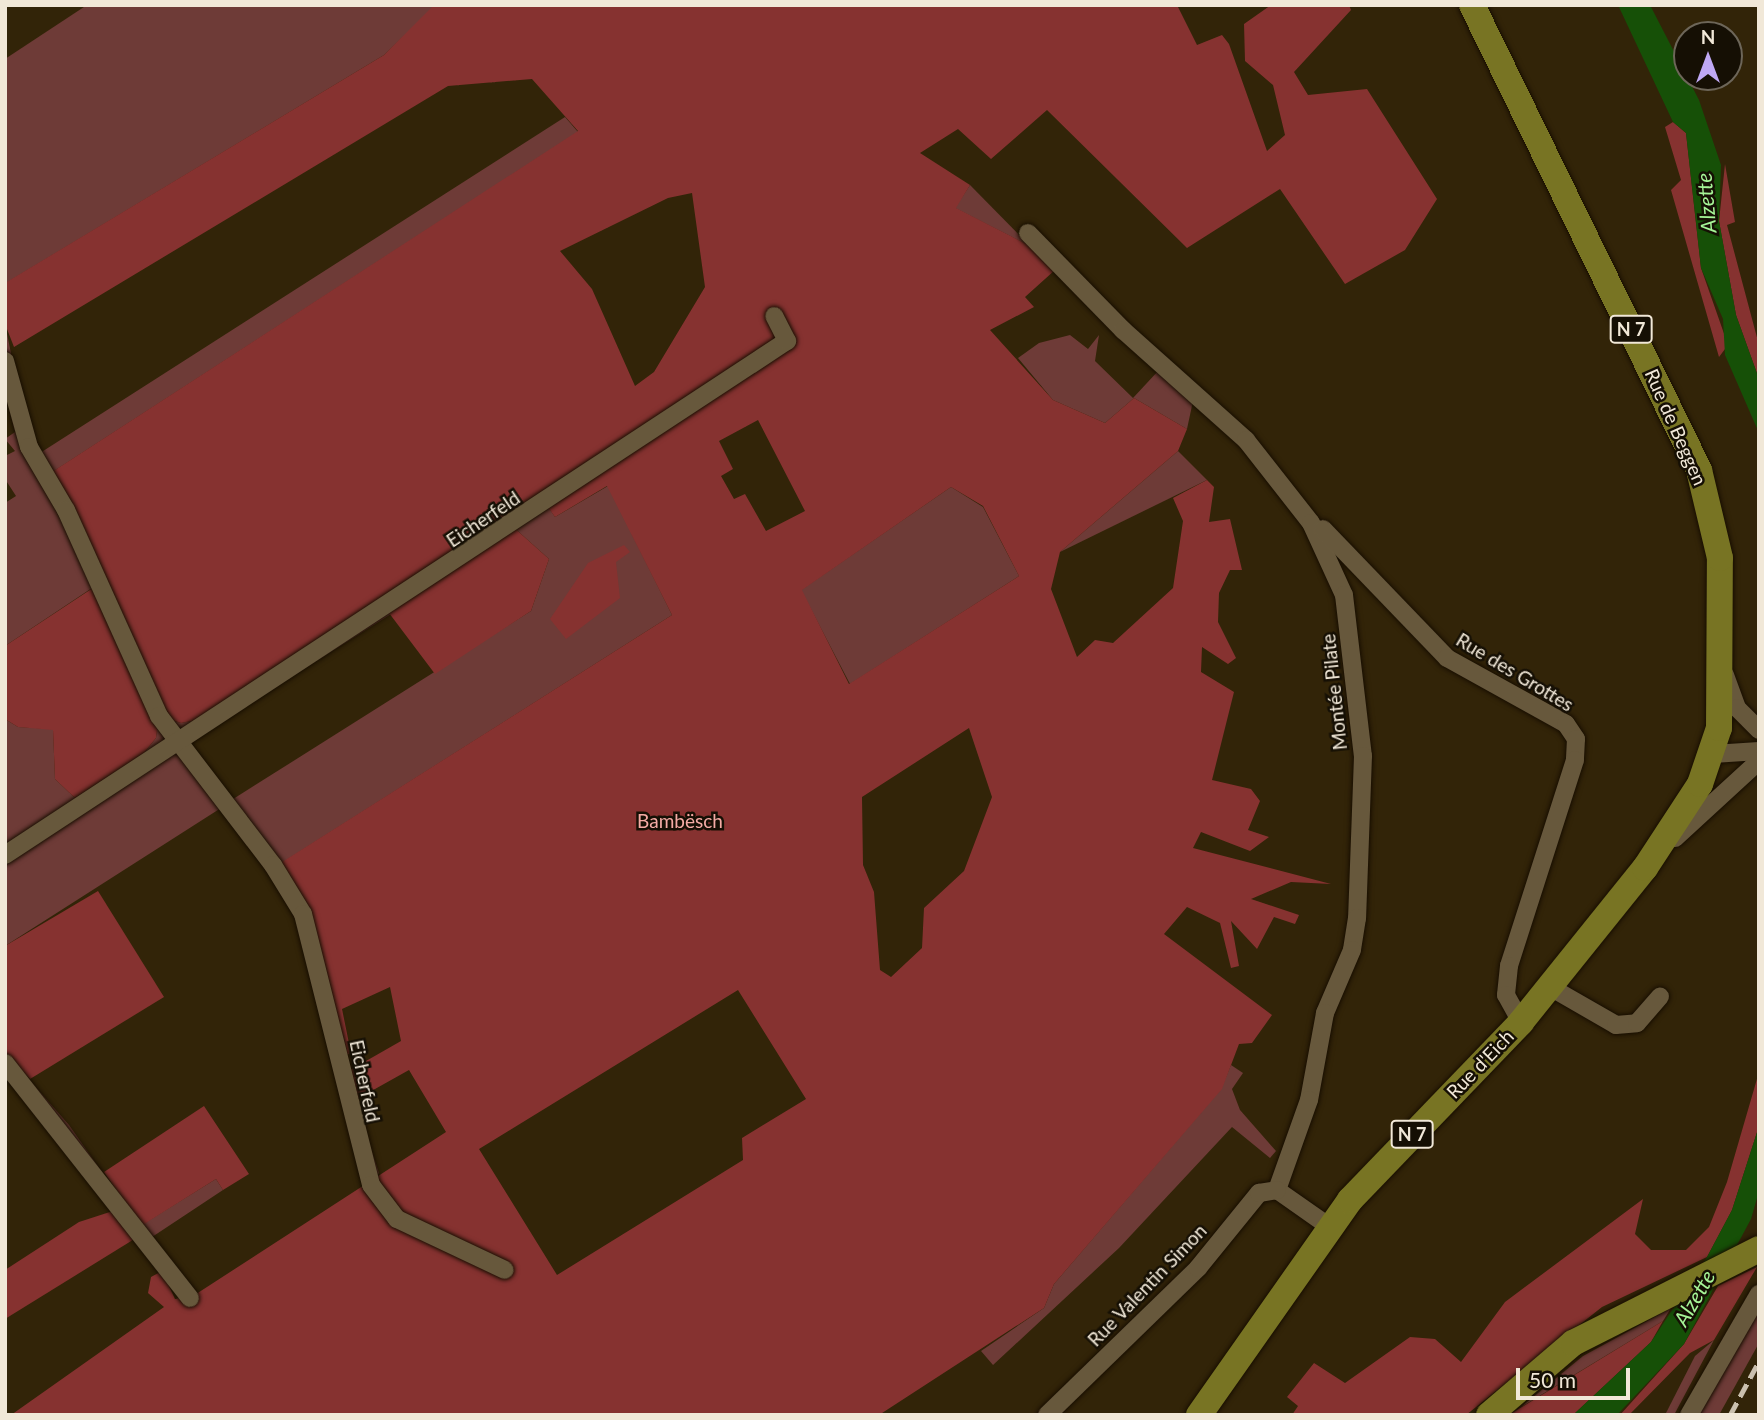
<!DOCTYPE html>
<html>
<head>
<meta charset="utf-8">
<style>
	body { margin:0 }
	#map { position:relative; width:1764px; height:1420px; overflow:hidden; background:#322408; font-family:Lato,sans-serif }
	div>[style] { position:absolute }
	.green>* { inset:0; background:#6e3b37 }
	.forest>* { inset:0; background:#863230 }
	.water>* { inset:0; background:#165007 }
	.roads { filter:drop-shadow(0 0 2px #180e00) drop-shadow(0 0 2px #180e00) }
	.minor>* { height:18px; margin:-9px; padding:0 9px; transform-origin:9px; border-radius:9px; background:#67583c }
	.primary>* { height:26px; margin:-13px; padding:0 13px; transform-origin:13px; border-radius:13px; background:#787423 }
	.rail>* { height:4.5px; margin-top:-2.25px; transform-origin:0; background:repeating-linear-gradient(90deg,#cac0ae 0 14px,transparent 0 21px) }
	span { translate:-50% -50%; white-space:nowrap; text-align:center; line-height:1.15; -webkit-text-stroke:5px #150f04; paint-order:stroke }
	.shield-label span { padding:2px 5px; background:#150f04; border:2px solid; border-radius:5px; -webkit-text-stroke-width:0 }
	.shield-label { font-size:18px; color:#f1e8d8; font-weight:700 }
	.street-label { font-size:19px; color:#f1e8d8 }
	.park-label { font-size:19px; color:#f5aba5 }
	.water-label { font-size:21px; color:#a6f597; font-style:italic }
	.frame { position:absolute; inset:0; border:7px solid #f1e8d8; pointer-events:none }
	.north { position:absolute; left:1673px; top:21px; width:70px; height:70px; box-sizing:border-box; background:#150f04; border:2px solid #6d6659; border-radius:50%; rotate:0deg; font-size:19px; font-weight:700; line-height:28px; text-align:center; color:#f1e8d8 }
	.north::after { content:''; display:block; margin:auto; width:24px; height:32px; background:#bfa8f4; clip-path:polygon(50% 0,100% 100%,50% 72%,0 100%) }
	.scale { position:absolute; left:1516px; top:1368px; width:114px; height:32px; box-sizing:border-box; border:4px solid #f1e8d8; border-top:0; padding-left:9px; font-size:21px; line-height:24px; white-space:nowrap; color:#f1e8d8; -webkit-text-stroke:5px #150f04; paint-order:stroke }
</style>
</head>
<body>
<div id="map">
	<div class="green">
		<div style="clip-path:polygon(87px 5px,434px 5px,435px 6px,384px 55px,6px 283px,5px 59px)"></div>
		<div style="clip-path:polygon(565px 117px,578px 132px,40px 480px,95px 586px,5px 646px,5px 503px,16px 496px,5px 479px,5px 456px,15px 451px,5px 439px,15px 432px,5px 393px,5px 324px,21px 402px,40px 453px)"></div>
		<div style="clip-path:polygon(970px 185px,1030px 246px,955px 208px)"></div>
		<div style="clip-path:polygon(1070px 335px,1088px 349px,1099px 335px,1095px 361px,1133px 398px,1159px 370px,1193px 401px,1187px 429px,1134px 398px,1105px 423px,1053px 400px,1018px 358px,1039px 343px)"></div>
		<div style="clip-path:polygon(1178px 451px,1207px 480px,1060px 552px)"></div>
		<div style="clip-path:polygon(608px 486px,672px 615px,280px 864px,307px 912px,324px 963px,348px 1096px,350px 1103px,355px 1100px,379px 1173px,371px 1185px,367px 1189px,341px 1098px,298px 916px,221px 808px,5px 946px,5px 719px,18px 727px,53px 729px,55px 779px,75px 798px,143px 754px,156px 738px,159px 716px,181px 723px,202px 719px,387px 609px,391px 614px,193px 739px,190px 753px,230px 801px,531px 611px,549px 559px,511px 525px,545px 502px,555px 517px)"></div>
		<div style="clip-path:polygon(951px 487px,983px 507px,1019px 576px,850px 684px,801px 590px)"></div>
		<div style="clip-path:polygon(5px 1052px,69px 1125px,140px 1226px,216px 1179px,223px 1190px,146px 1241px,190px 1298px,175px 1300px,181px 1296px,5px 1076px)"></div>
		<div style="clip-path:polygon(1231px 1065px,1243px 1073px,1232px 1089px,1240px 1110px,1276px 1151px,1270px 1158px,1232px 1127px,1119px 1248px,993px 1365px,981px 1351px,1044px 1308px,1054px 1284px,1221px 1089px)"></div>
		<div style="clip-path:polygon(1759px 1304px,1759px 1343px,1719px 1415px,1695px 1415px)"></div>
		<div style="clip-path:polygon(1671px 1308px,1663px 1321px,1521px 1407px,1583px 1356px)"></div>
		<div style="clip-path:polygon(1714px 1340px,1674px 1415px,1665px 1415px,1695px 1356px)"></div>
	</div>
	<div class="forest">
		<div style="clip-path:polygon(evenodd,434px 5px,1177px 5px,1197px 45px,1222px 35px,1229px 44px,1267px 151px,1285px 135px,1273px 85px,1245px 61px,1244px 24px,1271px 5px,1349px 5px,1351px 10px,1294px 72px,1308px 95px,1367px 89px,1437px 199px,1405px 250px,1345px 284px,1280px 189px,1187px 248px,1047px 110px,991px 159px,958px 129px,920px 153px,970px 185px,956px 208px,1030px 246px,1055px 270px,1025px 297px,1034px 307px,990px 330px,1053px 400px,1105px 423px,1134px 398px,1187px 429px,1178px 451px,1060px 552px,1051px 589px,1077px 657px,1095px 640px,1113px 643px,1173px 588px,1183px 521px,1173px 498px,1207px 480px,1214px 487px,1209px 522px,1230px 519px,1242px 570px,1230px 570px,1219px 593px,1218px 622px,1236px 658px,1228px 664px,1202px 647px,1201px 672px,1234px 692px,1212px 780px,1251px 789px,1260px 801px,1248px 830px,1269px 837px,1250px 851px,1201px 832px,1193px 848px,1331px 884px,1291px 882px,1251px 899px,1299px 915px,1295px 924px,1274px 917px,1257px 949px,1231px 921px,1239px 966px,1231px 968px,1220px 923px,1187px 907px,1164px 934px,1272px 1015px,1252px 1043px,1239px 1044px,1222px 1089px,1054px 1284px,1044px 1308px,879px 1415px,11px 1415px,164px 1307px,148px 1293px,151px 1277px,162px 1271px,175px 1299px,190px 1298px,446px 1132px,409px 1070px,350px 1103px,345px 1073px,401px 1041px,390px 987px,342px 1009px,351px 1053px,342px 1057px,279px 864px,672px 615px,607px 486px,555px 517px,545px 503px,511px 525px,549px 559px,531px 611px,435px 674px,386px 609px,202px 719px,181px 723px,159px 716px,156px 738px,143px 754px,75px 798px,55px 779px,53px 730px,18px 727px,5px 719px,5px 646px,105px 580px,52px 472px,578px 131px,532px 79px,448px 86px,14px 347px,5px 324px,5px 283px,384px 55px,434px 5px,692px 193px,705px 287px,654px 372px,635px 386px,592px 289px,560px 251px,668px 198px,692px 193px,434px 5px,758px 420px,805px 511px,766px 531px,745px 494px,734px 499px,721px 476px,733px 469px,719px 441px,758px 420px,434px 5px,951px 487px,983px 506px,1019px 576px,849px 684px,802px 590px,951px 487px,434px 5px,969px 728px,992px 797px,964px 871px,924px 908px,922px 948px,891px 977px,880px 970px,874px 892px,863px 865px,862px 797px,969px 728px,434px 5px,738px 990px,806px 1099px,742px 1138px,743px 1160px,557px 1275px,479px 1149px,738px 990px)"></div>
		<div style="clip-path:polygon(1673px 122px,1686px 133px,1701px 268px,1728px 345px,1719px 357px,1671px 190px,1681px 180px,1665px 127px)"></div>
		<div style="clip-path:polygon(1725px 164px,1735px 222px,1727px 225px,1759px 345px,1759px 379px,1736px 315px,1719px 221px)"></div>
		<div style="clip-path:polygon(624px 545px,630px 552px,616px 562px,620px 598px,566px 639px,550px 619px,588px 563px)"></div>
		<div style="clip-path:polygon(98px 891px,164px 997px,30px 1079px,5px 1052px,5px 946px)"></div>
		<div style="clip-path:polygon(1759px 1072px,1759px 1126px,1732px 1210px,1707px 1257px,1602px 1307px,1466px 1415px,1292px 1415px,1298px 1406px,1287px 1397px,1314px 1363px,1345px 1383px,1410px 1337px,1435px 1339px,1461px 1362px,1505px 1302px,1643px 1199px,1635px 1234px,1651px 1250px,1686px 1250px,1709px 1227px,1727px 1182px)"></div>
		<div style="clip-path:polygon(204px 1106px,249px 1174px,223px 1190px,216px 1179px,141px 1226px,104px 1172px)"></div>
		<div style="clip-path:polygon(116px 1210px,136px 1238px,5px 1319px,5px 1270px,79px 1222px)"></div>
		<div style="clip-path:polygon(1757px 1267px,1714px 1340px,1690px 1353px,1629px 1415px,1620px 1415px,1684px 1344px,1718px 1286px)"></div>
		<div style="clip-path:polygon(1663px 1321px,1651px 1342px,1573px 1415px,1509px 1415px)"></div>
	</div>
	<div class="water">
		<div style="clip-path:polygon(1618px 5px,1650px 5px,1699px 100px,1721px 165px,1719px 221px,1736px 315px,1759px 379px,1759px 433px,1725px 355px,1723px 319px,1701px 268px,1686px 133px,1673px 122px)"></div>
		<div style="clip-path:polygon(1759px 1126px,1759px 1191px,1751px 1219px,1684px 1344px,1617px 1415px,1573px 1415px,1651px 1342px,1707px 1257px,1732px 1210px)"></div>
	</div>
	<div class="roads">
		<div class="minor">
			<div style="left:1028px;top:233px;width:136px;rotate:45.6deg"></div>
			<div style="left:1123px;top:330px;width:165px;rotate:41.8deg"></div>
			<div style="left:1246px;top:440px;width:105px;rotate:51.9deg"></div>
			<div style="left:1311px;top:523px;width:79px;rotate:65.4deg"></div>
			<div style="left:1344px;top:595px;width:162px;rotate:83.3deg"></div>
			<div style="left:1363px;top:756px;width:162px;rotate:92.1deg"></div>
			<div style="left:1357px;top:918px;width:32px;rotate:99deg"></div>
			<div style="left:1352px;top:950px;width:69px;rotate:113.2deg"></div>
			<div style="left:1325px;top:1013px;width:88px;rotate:100.4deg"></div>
			<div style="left:1309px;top:1100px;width:96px;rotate:109.6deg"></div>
			<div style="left:1277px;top:1190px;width:66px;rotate:35.1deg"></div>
			<div style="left:5px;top:361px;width:89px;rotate:74.4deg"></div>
			<div style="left:29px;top:447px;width:73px;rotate:59.6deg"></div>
			<div style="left:66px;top:510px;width:226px;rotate:65.7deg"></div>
			<div style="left:159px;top:716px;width:188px;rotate:52.6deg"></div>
			<div style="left:273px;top:865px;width:57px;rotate:58.5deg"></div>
			<div style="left:303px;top:914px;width:279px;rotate:75.9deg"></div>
			<div style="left:371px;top:1185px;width:43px;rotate:52.6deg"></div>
			<div style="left:397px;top:1219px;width:119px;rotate:25.3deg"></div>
			<div style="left:1323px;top:529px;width:179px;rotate:46.1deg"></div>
			<div style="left:1447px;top:658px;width:136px;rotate:29deg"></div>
			<div style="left:1566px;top:724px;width:18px;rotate:56deg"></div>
			<div style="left:1576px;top:739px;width:21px;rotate:93deg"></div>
			<div style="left:1575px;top:760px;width:216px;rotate:107.8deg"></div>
			<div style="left:1509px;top:966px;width:29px;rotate:96deg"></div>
			<div style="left:1506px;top:995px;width:31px;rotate:61deg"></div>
			<div style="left:1725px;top:675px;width:35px;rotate:70deg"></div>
			<div style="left:1737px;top:708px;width:31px;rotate:45deg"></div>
			<div style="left:1713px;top:754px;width:46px;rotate:-3.7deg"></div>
			<div style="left:1675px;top:838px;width:114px;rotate:-42.5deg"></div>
			<div style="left:5px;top:855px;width:936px;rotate:-33.32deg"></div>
			<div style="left:787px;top:341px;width:28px;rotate:-117deg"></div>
			<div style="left:1550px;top:987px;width:76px;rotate:29.9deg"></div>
			<div style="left:1616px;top:1025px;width:21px;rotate:-5deg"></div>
			<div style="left:1637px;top:1023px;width:35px;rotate:-49deg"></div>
			<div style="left:5px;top:1063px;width:299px;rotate:51.8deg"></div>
			<div style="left:1047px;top:1415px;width:211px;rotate:-44.2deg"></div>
			<div style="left:1198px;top:1268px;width:97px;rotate:-50.9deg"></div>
			<div style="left:1259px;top:1193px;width:18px;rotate:-9deg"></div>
			<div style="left:1689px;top:1415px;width:140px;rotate:-60deg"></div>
		</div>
		<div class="primary">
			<div style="left:1199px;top:1415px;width:263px;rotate:-54.9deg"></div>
			<div style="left:1350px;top:1200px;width:247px;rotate:-46.1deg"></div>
			<div style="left:1521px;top:1022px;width:198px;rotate:-51.2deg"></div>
			<div style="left:1645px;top:868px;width:100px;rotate:-56.8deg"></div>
			<div style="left:1700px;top:784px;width:59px;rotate:-71.3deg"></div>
			<div style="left:1719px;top:728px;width:170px;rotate:-89.7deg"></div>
			<div style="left:1720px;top:558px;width:90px;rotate:-103.4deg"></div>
			<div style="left:1699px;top:470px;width:517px;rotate:-116.02deg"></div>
			<div style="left:1489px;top:1415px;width:111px;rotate:-40.6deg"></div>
			<div style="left:1573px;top:1343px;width:208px;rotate:-26.8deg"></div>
		</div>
	</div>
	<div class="rail">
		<div style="left:1730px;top:1415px;width:61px;rotate:-61.8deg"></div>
	</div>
	<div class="shield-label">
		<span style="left:1631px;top:329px">N 7</span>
		<span style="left:1412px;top:1134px">N 7</span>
	</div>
	<div class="street-label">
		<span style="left:1676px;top:427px;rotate:66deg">Rue de Beggen</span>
		<span style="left:483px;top:519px;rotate:-34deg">Eicherfeld</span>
		<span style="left:1515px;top:672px;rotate:31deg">Rue des Grottes</span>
		<span style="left:1334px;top:692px;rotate:-96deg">Montée Pilate</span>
		<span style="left:1480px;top:1064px;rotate:-46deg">Rue d'Eich</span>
		<span style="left:365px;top:1081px;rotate:78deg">Eicherfeld</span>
		<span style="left:1147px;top:1285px;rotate:-46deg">Rue Valentin Simon</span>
	</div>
	<div class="park-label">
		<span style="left:680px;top:821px">Bambësch</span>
	</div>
	<div class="water-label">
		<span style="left:1706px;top:203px;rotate:-95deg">Alzette</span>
		<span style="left:1694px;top:1298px;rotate:-60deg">Alzette</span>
	</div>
	<div class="frame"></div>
	<div class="north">N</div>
	<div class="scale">50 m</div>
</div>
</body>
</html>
